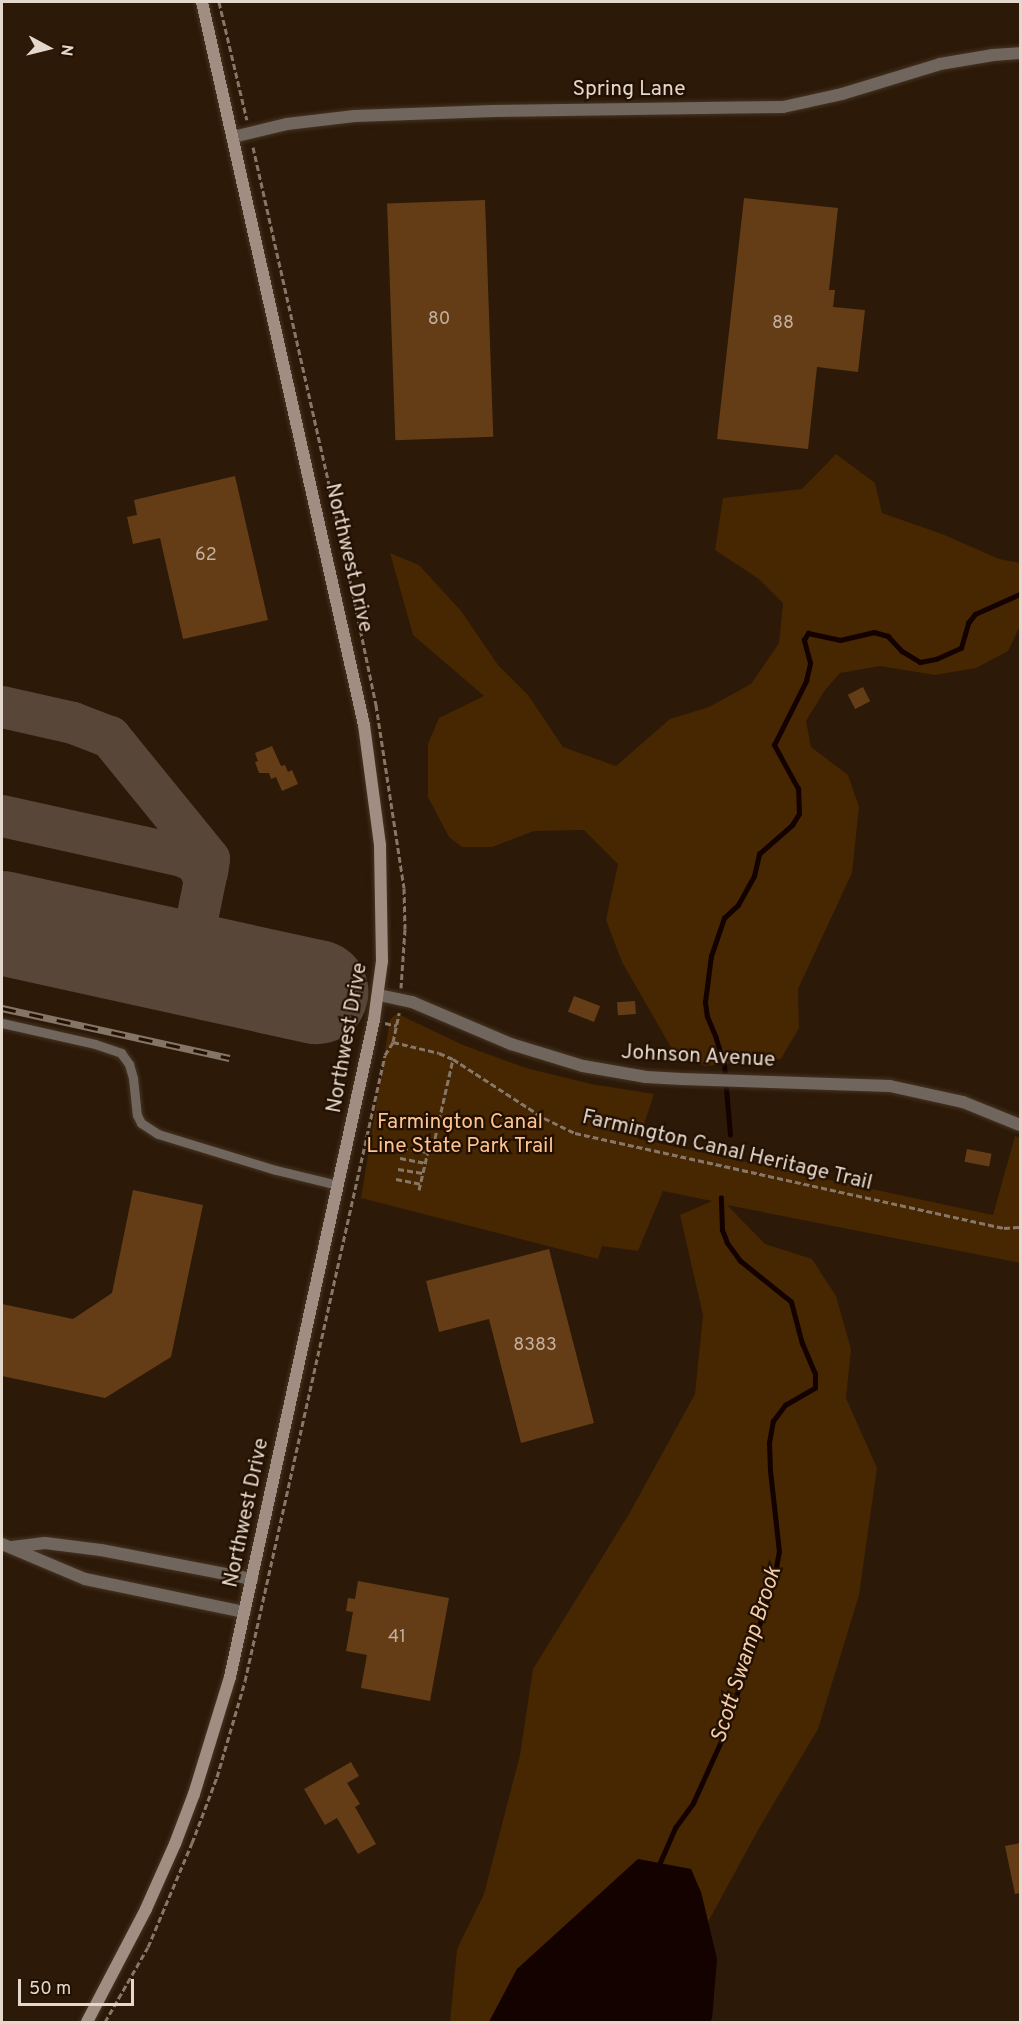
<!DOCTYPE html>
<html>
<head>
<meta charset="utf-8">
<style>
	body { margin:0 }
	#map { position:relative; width:1022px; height:2024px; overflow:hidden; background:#2c1908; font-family:Overpass,sans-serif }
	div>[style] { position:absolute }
	.green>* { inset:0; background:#472602 }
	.water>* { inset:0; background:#130200 }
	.stream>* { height:4.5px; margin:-2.25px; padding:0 2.25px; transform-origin:2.25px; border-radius:2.25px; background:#130200 }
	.taxiway>* { height:42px; margin:-21px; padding:0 21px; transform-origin:21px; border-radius:21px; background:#584738 }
	.runway>* { height:104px; margin:-52px; padding:0 52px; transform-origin:52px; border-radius:52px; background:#584738 }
	.building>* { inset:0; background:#643d17; transform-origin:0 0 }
	.path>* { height:3px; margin-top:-1.5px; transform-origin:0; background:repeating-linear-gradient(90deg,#877769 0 6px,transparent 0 9px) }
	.roads { filter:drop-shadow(0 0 2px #463423) drop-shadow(0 0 2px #463423) }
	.lane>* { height:9px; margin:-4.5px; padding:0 4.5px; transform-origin:4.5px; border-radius:4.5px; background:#70665d }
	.street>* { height:12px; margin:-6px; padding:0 6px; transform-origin:6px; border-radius:6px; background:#70665d }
	.secondary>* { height:12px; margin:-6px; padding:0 6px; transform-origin:6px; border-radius:6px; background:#9f8e81 }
	.rail>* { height:7px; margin-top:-3.5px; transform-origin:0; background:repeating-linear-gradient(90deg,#221001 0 14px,#857567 0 28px); box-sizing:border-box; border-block:2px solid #857567 }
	span { translate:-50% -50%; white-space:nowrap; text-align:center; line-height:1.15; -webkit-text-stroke:4.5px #221001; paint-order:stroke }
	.number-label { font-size:18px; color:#c4b09f }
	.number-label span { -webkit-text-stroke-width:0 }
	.street-label { font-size:21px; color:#e4d7cc }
	.park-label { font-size:21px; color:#fec392 }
	.water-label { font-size:22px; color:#f3ccac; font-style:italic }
	.frame { position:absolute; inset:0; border:3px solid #e4d7cc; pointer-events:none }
	.north { position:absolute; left:18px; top:18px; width:60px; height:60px; -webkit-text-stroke:4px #221001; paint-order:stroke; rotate:97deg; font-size:16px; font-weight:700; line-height:24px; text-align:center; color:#e4d7cc }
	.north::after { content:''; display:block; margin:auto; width:21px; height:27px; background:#e4d7cc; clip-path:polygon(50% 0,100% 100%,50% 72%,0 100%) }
	.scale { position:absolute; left:18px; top:1979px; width:116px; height:27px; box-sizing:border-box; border:3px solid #e4d7cc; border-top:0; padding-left:8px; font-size:18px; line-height:21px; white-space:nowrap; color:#e4d7cc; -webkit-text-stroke:4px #221001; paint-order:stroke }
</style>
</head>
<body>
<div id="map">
	<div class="green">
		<div style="clip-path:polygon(836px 454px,875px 483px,882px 513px,942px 534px,999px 559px,1020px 563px,1020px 626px,1008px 651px,976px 668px,935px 675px,880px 666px,840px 673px,825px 690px,806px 721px,811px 747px,848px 775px,859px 807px,852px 873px,798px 989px,799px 1028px,781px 1059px,705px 1066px,676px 1056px,622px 962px,606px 920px,618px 864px,584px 830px,534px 831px,492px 847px,462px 847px,449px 837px,428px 797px,428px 744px,439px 718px,484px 696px,413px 635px,390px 553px,419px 565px,461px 611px,498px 665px,528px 695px,563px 747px,616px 766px,670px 719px,709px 707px,751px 684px,779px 643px,783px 603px,759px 579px,715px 550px,723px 498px,802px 489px)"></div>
		<div style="clip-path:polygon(395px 1015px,402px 1016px,463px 1045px,526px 1068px,591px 1084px,654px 1094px,639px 1139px,993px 1215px,1015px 1136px,1020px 1138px,1020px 1263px,727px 1205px,765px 1244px,812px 1259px,836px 1296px,851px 1349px,846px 1398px,877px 1468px,859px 1595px,818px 1729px,758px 1830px,708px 1922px,701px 1892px,517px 1969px,489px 2022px,450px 2022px,457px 1949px,484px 1894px,520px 1755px,533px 1669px,629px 1514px,695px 1394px,703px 1315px,680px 1215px,712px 1201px,663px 1191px,638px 1251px,602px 1246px,598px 1259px,361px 1198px,390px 1020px)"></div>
	</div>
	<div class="water">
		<div style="clip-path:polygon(638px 1859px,691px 1869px,701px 1892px,717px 1959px,712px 2019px,709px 2022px,489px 2022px,517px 1969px)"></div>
	</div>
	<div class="stream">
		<div style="left:730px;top:1135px;width:70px;rotate:-94.9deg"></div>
		<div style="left:724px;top:1065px;width:28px;rotate:-107deg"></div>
		<div style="left:716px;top:1038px;width:23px;rotate:-113deg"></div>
		<div style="left:707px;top:1017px;width:15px;rotate:-98deg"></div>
		<div style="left:705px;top:1002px;width:46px;rotate:-82.6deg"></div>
		<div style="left:711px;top:956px;width:40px;rotate:-71.1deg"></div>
		<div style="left:724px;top:918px;width:19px;rotate:-43deg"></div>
		<div style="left:738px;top:905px;width:33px;rotate:-61deg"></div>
		<div style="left:754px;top:876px;width:23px;rotate:-77deg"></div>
		<div style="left:759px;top:854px;width:44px;rotate:-41.3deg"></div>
		<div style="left:792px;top:825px;width:13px;rotate:-58deg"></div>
		<div style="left:799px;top:814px;width:25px;rotate:-92deg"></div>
		<div style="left:798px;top:789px;width:50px;rotate:-118.6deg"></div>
		<div style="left:774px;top:745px;width:72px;rotate:-63.4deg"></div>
		<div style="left:806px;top:681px;width:18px;rotate:-77deg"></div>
		<div style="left:810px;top:663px;width:24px;rotate:-105deg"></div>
		<div style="left:804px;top:640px;width:8px;rotate:-60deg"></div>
		<div style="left:808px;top:633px;width:33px;rotate:12deg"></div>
		<div style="left:840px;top:640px;width:35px;rotate:-13deg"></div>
		<div style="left:874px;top:632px;width:15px;rotate:16deg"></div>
		<div style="left:888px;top:636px;width:21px;rotate:47deg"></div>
		<div style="left:902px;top:651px;width:21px;rotate:31deg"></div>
		<div style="left:920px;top:662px;width:16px;rotate:-11deg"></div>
		<div style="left:936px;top:659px;width:27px;rotate:-24deg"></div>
		<div style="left:961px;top:648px;width:26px;rotate:-74deg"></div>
		<div style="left:968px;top:623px;width:11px;rotate:-52deg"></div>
		<div style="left:975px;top:614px;width:49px;rotate:-24deg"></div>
		<div style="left:658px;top:1867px;width:43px;rotate:-66.4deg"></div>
		<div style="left:675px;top:1828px;width:31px;rotate:-54deg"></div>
		<div style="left:693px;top:1803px;width:72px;rotate:-65.6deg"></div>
		<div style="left:723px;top:1737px;width:166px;rotate:-72.1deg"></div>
		<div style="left:774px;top:1579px;width:27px;rotate:-80deg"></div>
		<div style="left:779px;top:1552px;width:81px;rotate:-96.3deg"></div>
		<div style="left:770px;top:1471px;width:28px;rotate:-92deg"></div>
		<div style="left:769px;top:1443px;width:22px;rotate:-80deg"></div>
		<div style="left:773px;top:1421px;width:20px;rotate:-53deg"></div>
		<div style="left:785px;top:1405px;width:34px;rotate:-30deg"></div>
		<div style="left:815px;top:1388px;width:14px;rotate:-90deg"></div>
		<div style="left:815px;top:1374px;width:33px;rotate:-113deg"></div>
		<div style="left:802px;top:1344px;width:43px;rotate:-104.7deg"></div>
		<div style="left:791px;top:1302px;width:65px;rotate:-141.2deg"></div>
		<div style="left:740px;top:1261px;width:22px;rotate:-126deg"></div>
		<div style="left:727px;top:1243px;width:14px;rotate:-111deg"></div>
		<div style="left:722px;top:1230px;width:32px;rotate:-92deg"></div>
	</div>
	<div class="taxiway">
		<div style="left:2px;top:707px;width:73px;rotate:12.7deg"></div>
		<div style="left:73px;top:723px;width:40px;rotate:21deg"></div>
		<div style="left:110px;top:737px;width:157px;rotate:50.9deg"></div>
		<div style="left:209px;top:859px;width:14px;rotate:98deg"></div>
		<div style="left:2px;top:816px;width:185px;rotate:12.5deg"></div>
		<div style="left:183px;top:856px;width:16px;rotate:27deg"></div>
		<div style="left:197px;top:863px;width:19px;rotate:65deg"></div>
		<div style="left:205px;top:880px;width:86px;rotate:101.4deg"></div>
	</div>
	<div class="runway">
		<div style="left:2px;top:923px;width:322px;rotate:12.4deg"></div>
	</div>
	<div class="building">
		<div style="clip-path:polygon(744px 198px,838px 208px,829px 290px,835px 290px,833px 307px,865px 310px,858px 372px,817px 367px,808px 449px,717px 439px)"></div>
		<div style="left:485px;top:200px;width:237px;height:98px;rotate:88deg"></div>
		<div style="clip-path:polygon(235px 476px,268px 620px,183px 639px,160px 538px,133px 544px,127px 517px,137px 515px,134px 500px)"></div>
		<div style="left:863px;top:687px;width:16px;height:17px;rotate:63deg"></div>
		<div style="clip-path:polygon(272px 746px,281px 766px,285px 765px,288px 772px,292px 770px,298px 784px,282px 791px,276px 777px,271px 779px,269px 773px,259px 773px,255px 762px,258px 761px,255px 753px)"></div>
		<div style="left:574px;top:996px;width:28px;height:17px;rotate:21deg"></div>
		<div style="left:635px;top:1001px;width:13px;height:18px;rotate:86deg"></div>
		<div style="left:967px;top:1149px;width:25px;height:13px;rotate:11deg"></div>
		<div style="clip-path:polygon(133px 1190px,203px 1205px,171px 1357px,105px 1398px,2px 1376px,2px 1304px,73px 1319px,112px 1293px)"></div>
		<div style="clip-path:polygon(549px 1249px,594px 1423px,521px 1443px,489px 1319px,439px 1332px,426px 1281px)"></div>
		<div style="clip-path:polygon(358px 1581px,449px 1598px,430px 1701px,361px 1688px,367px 1655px,346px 1651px,353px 1612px,346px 1611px,348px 1598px,355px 1599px)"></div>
		<div style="clip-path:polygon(351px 1762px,359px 1776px,347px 1783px,360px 1804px,355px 1807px,376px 1844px,358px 1854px,337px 1818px,325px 1825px,304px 1789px)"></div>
		<div style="clip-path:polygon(1020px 1843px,1020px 1893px,1015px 1894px,1005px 1846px)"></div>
	</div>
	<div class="path">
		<div style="left:219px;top:2px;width:121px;rotate:76.7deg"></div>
		<div style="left:253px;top:147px;width:405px;rotate:77.3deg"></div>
		<div style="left:342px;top:542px;width:167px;rotate:78.2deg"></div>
		<div style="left:376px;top:705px;width:185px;rotate:81.3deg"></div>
		<div style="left:404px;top:888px;width:41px;rotate:88.6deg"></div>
		<div style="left:405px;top:929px;width:59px;rotate:93.9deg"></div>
		<div style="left:385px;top:1023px;width:12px;rotate:14deg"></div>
		<div style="left:393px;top:1042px;width:47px;rotate:13.4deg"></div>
		<div style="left:439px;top:1053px;width:15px;rotate:23deg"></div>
		<div style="left:453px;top:1059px;width:108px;rotate:33deg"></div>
		<div style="left:544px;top:1118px;width:34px;rotate:26deg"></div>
		<div style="left:575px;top:1133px;width:439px;rotate:12.5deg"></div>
		<div style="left:1004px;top:1228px;width:16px;rotate:-4deg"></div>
		<div style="left:402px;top:1148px;width:26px;rotate:9deg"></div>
		<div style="left:400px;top:1158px;width:25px;rotate:11deg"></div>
		<div style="left:398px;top:1169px;width:25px;rotate:9deg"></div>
		<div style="left:396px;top:1179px;width:25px;rotate:11deg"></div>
		<div style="left:419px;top:1190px;width:39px;rotate:-77deg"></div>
		<div style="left:428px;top:1152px;width:7px;rotate:-45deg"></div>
		<div style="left:433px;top:1147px;width:90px;rotate:-77.2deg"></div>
		<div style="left:105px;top:2022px;width:86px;rotate:-60.2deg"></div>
		<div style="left:148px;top:1947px;width:113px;rotate:-67.1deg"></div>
		<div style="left:192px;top:1843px;width:71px;rotate:-69.3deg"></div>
		<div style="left:217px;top:1777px;width:100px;rotate:-73.7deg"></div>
		<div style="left:245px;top:1681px;width:641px;rotate:-77.39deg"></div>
		<div style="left:385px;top:1055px;width:15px;rotate:-58deg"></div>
		<div style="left:393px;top:1042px;width:30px;rotate:-78deg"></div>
	</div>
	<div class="roads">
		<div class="lane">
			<div style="left:2px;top:1023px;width:95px;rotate:12.7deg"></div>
			<div style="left:95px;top:1044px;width:28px;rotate:19deg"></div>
			<div style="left:121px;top:1053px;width:14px;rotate:54deg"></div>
			<div style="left:129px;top:1064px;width:15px;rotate:74deg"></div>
			<div style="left:133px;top:1078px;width:37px;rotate:84deg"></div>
			<div style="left:137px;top:1115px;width:9px;rotate:63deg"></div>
			<div style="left:141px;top:1123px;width:20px;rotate:33deg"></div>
			<div style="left:158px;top:1134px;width:123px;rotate:17deg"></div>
			<div style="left:276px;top:1170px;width:64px;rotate:13.6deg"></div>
		</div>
		<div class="street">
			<div style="left:233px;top:137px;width:56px;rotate:-13.5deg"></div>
			<div style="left:287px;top:124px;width:68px;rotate:-6.7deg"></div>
			<div style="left:355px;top:116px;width:138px;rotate:-2.1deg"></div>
			<div style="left:493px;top:111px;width:290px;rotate:-0.8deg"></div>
			<div style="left:783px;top:107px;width:60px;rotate:-12.4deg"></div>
			<div style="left:842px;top:94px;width:102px;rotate:-17deg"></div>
			<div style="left:940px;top:64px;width:54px;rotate:-9.6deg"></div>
			<div style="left:993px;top:55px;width:27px;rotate:-4deg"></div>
			<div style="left:379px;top:995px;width:34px;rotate:12deg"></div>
			<div style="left:412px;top:1002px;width:108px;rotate:23deg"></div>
			<div style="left:511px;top:1044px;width:75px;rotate:17deg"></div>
			<div style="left:583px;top:1066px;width:64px;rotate:9.9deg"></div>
			<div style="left:646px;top:1077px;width:36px;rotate:3deg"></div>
			<div style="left:682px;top:1079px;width:208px;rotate:1.9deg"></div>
			<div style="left:890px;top:1086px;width:75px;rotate:12.4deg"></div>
			<div style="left:963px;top:1102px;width:61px;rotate:22deg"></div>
			<div style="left:2px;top:1544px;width:90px;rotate:22.9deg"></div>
			<div style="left:85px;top:1579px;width:163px;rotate:11.7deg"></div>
			<div style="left:12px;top:1547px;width:33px;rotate:-7deg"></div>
			<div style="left:45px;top:1543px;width:56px;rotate:7.1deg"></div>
			<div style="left:101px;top:1550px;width:154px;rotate:10.9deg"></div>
		</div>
		<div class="secondary">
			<div style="left:87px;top:2022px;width:127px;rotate:-62.4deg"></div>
			<div style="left:146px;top:1909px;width:71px;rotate:-66deg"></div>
			<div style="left:175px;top:1844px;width:53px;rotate:-69.2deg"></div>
			<div style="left:194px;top:1794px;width:122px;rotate:-72.9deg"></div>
			<div style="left:230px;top:1677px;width:673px;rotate:-77.64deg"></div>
			<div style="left:374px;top:1020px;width:60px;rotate:-82.3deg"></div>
			<div style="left:382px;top:961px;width:116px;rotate:-91deg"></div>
			<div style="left:380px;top:845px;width:121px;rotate:-97.6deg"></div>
			<div style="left:364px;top:725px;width:741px;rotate:-102.63deg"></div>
		</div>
	</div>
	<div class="rail">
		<div style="left:2px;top:1008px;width:233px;rotate:12.4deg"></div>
	</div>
	<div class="number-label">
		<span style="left:439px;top:320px">80</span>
		<span style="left:783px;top:324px">88</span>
		<span style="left:206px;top:556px">62</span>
		<span style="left:535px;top:1346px">8383</span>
		<span style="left:397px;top:1638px">41</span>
	</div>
	<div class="street-label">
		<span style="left:629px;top:90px">Spring Lane</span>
		<span style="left:348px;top:558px;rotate:77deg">Northwest Drive</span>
		<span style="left:348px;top:1038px;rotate:-80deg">Northwest Drive</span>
		<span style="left:698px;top:1057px;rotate:3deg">Johnson Avenue</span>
		<span style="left:727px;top:1151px;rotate:13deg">Farmington Canal Heritage Trail</span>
		<span style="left:247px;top:1513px;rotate:-78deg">Northwest Drive</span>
	</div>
	<div class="park-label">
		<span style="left:460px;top:1135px">Farmington Canal<br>Line State Park Trail</span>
	</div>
	<div class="water-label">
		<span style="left:747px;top:1655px;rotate:-72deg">Scott Swamp Brook</span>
	</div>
	<div class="frame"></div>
	<div class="north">N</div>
	<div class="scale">50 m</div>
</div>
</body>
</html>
